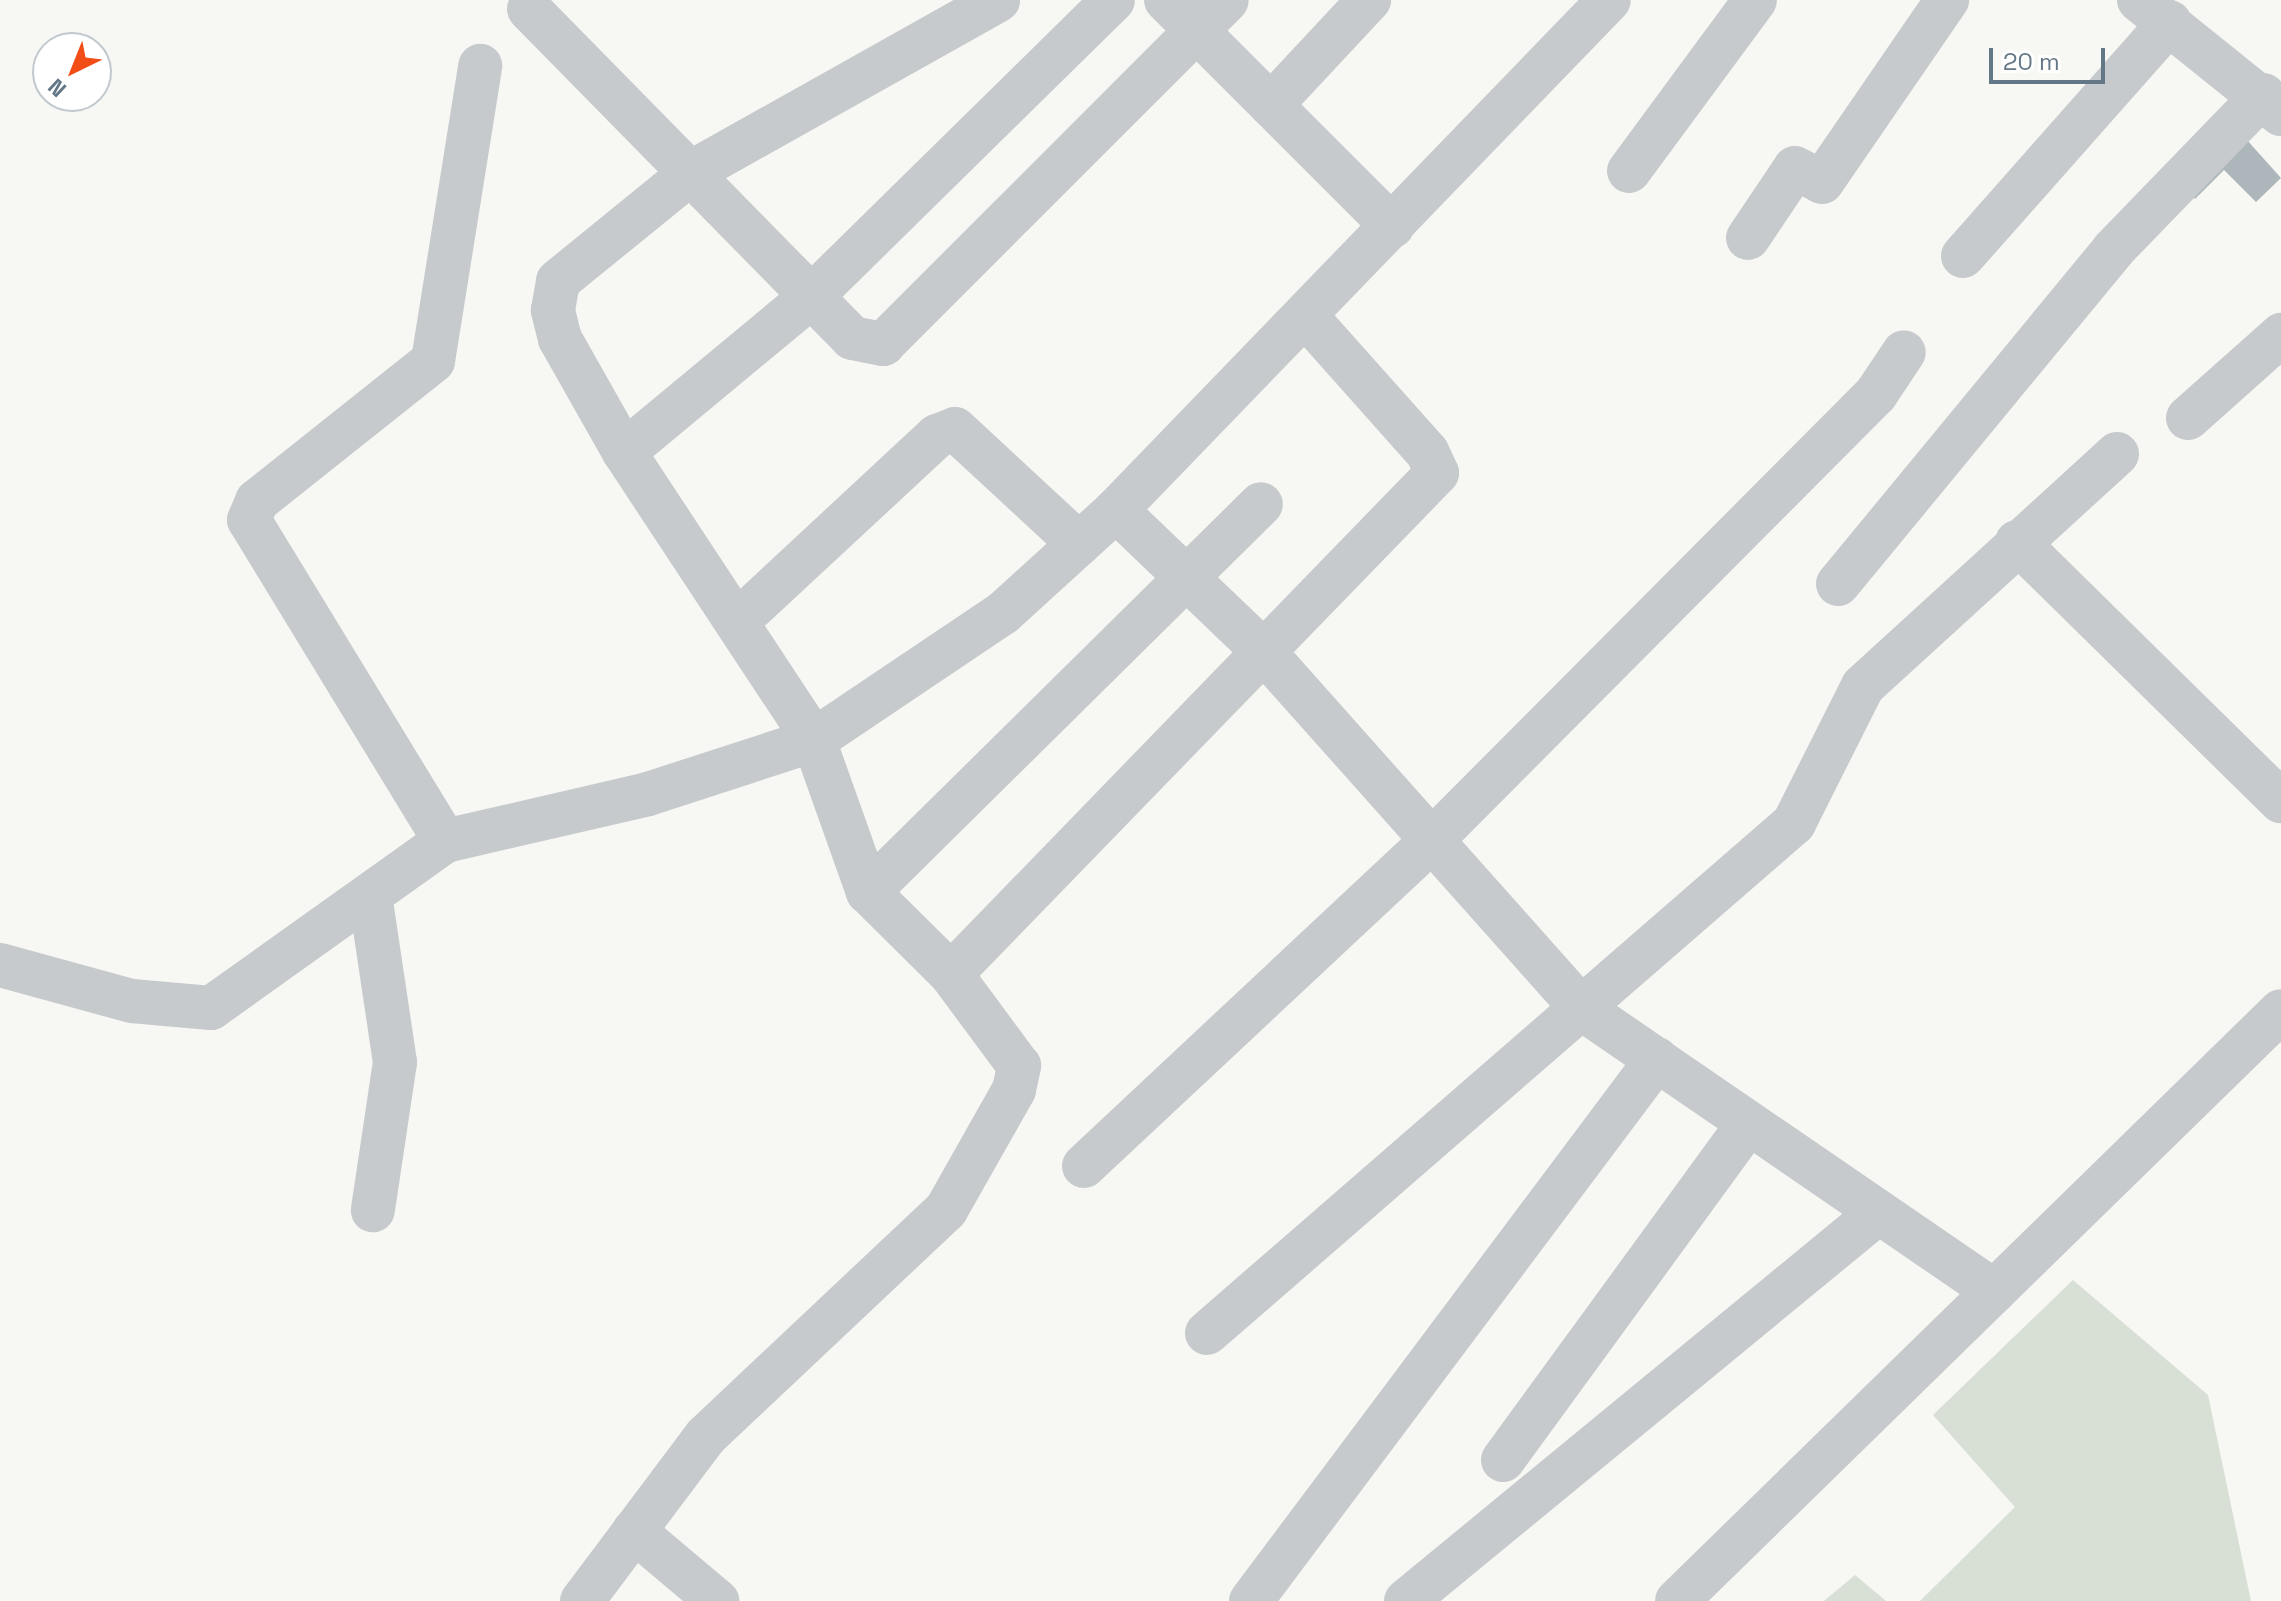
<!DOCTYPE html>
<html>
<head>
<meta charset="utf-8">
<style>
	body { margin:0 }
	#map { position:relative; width:2281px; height:1601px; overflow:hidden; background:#f7f7f3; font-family:"Space Grotesk",sans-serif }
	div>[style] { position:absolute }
	.green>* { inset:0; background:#d8dfd4 }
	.building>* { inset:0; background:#acb6bb }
	.minor>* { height:44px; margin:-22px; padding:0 22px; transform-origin:22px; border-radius:22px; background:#c6cacd }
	span { translate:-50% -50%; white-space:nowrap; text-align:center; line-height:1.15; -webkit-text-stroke:8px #fff; paint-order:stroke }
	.north { position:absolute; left:32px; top:32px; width:80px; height:80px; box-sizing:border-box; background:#fff; border:2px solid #c1c9cf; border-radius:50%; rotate:223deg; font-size:22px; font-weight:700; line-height:32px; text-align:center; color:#637787 }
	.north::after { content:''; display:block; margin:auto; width:28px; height:36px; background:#f34d17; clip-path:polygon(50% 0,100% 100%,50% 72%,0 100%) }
	.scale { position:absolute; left:1989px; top:48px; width:116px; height:36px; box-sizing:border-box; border:4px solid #637787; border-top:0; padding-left:10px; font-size:24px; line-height:28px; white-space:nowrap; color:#637787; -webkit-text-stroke:6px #fff; paint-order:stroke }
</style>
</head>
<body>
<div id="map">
	<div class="green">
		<div style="clip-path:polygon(2073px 1280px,2208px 1395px,2251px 1601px,1920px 1601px,2015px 1507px,1933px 1415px)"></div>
		<div style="clip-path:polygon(1855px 1575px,1886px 1601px,1824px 1601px)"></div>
	</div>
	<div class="building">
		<div style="clip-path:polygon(2238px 130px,2281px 178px,2256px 202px,2224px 170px,2195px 199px,2181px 185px)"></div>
	</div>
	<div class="minor">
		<div style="left:1166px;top:0;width:320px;rotate:45deg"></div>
		<div style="left:2139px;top:0;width:182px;rotate:38.8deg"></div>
		<div style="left:529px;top:9px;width:461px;rotate:45.5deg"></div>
		<div style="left:852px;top:338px;width:32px;rotate:11deg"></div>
		<div style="left:883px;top:344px;width:486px;rotate:-45deg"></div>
		<div style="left:1271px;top:105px;width:144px;rotate:-47deg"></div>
		<div style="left:1629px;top:171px;width:212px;rotate:-53.6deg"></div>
		<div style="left:1748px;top:238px;width:84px;rotate:-56.1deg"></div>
		<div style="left:1795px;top:168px;width:30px;rotate:27deg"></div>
		<div style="left:1822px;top:182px;width:221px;rotate:-55.5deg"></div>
		<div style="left:1963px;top:256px;width:312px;rotate:-48.5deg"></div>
		<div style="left:2188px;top:418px;width:125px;rotate:-41.7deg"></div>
		<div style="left:624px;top:452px;width:247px;rotate:-39.7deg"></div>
		<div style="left:814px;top:294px;width:419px;rotate:-44.5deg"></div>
		<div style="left:1116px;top:510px;width:207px;rotate:43.8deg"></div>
		<div style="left:1265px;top:653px;width:475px;rotate:48.3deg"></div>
		<div style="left:1581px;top:1008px;width:501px;rotate:34.42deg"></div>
		<div style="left:2017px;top:542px;width:370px;rotate:44.5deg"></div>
		<div style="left:1838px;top:584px;width:433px;rotate:-50.5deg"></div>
		<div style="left:2113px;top:250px;width:216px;rotate:-45.9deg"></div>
		<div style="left:740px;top:619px;width:269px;rotate:-42.9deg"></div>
		<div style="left:937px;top:436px;width:19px;rotate:-21deg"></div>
		<div style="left:955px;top:429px;width:169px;rotate:42.8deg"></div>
		<div style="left:445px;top:841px;width:376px;rotate:-121.4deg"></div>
		<div style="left:249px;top:520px;width:21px;rotate:-67deg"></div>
		<div style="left:257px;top:501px;width:225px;rotate:-38.5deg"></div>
		<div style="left:433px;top:361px;width:299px;rotate:-80.9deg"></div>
		<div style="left:868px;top:892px;width:552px;rotate:-44.63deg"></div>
		<div style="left:370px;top:895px;width:169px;rotate:81.5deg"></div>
		<div style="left:395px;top:1062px;width:150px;rotate:98.5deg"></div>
		<div style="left:0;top:965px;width:137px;rotate:15.3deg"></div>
		<div style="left:132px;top:1001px;width:79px;rotate:5.1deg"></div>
		<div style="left:211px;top:1008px;width:287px;rotate:-35.5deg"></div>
		<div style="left:445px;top:841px;width:208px;rotate:-13deg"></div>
		<div style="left:648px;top:794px;width:175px;rotate:-18deg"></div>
		<div style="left:814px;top:740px;width:228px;rotate:-33.9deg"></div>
		<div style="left:1003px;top:613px;width:153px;rotate:-42.3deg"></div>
		<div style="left:1116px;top:510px;width:709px;rotate:-45.97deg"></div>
		<div style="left:951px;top:974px;width:698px;rotate:-45.87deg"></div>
		<div style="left:1437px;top:473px;width:23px;rotate:-115deg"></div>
		<div style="left:1427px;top:452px;width:182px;rotate:-131.7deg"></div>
		<div style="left:1084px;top:1166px;width:477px;rotate:-43.1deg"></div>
		<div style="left:1432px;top:840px;width:629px;rotate:-45.13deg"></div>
		<div style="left:1876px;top:394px;width:50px;rotate:-56.3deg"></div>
		<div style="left:1207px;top:1333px;width:778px;rotate:-40.98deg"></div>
		<div style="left:1794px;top:823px;width:153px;rotate:-63.3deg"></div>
		<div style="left:1863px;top:686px;width:344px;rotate:-42.4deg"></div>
		<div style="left:1503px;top:1460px;width:417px;rotate:-53.9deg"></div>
		<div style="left:634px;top:1531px;width:109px;rotate:40.1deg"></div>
		<div style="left:582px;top:1601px;width:206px;rotate:-53.1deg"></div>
		<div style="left:706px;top:1436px;width:330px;rotate:-43.3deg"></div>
		<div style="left:946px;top:1210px;width:138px;rotate:-60.5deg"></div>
		<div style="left:1014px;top:1090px;width:25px;rotate:-78deg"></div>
		<div style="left:1019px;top:1066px;width:114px;rotate:-126.5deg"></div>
		<div style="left:951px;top:974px;width:117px;rotate:-135.3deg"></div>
		<div style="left:868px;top:892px;width:161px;rotate:-109.6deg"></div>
		<div style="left:814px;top:740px;width:345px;rotate:-123.4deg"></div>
		<div style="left:624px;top:452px;width:130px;rotate:-119.5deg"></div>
		<div style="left:560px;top:339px;width:30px;rotate:-104deg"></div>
		<div style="left:553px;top:310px;width:29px;rotate:-80deg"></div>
		<div style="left:558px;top:281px;width:173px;rotate:-39.1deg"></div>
		<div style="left:692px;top:172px;width:351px;rotate:-29.3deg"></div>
		<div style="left:1251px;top:1601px;width:677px;rotate:-53.16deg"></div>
		<div style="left:1406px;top:1601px;width:612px;rotate:-39.43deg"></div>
		<div style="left:1677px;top:1601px;width:844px;rotate:-44.33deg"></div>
	</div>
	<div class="north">N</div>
	<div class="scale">20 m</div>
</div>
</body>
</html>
